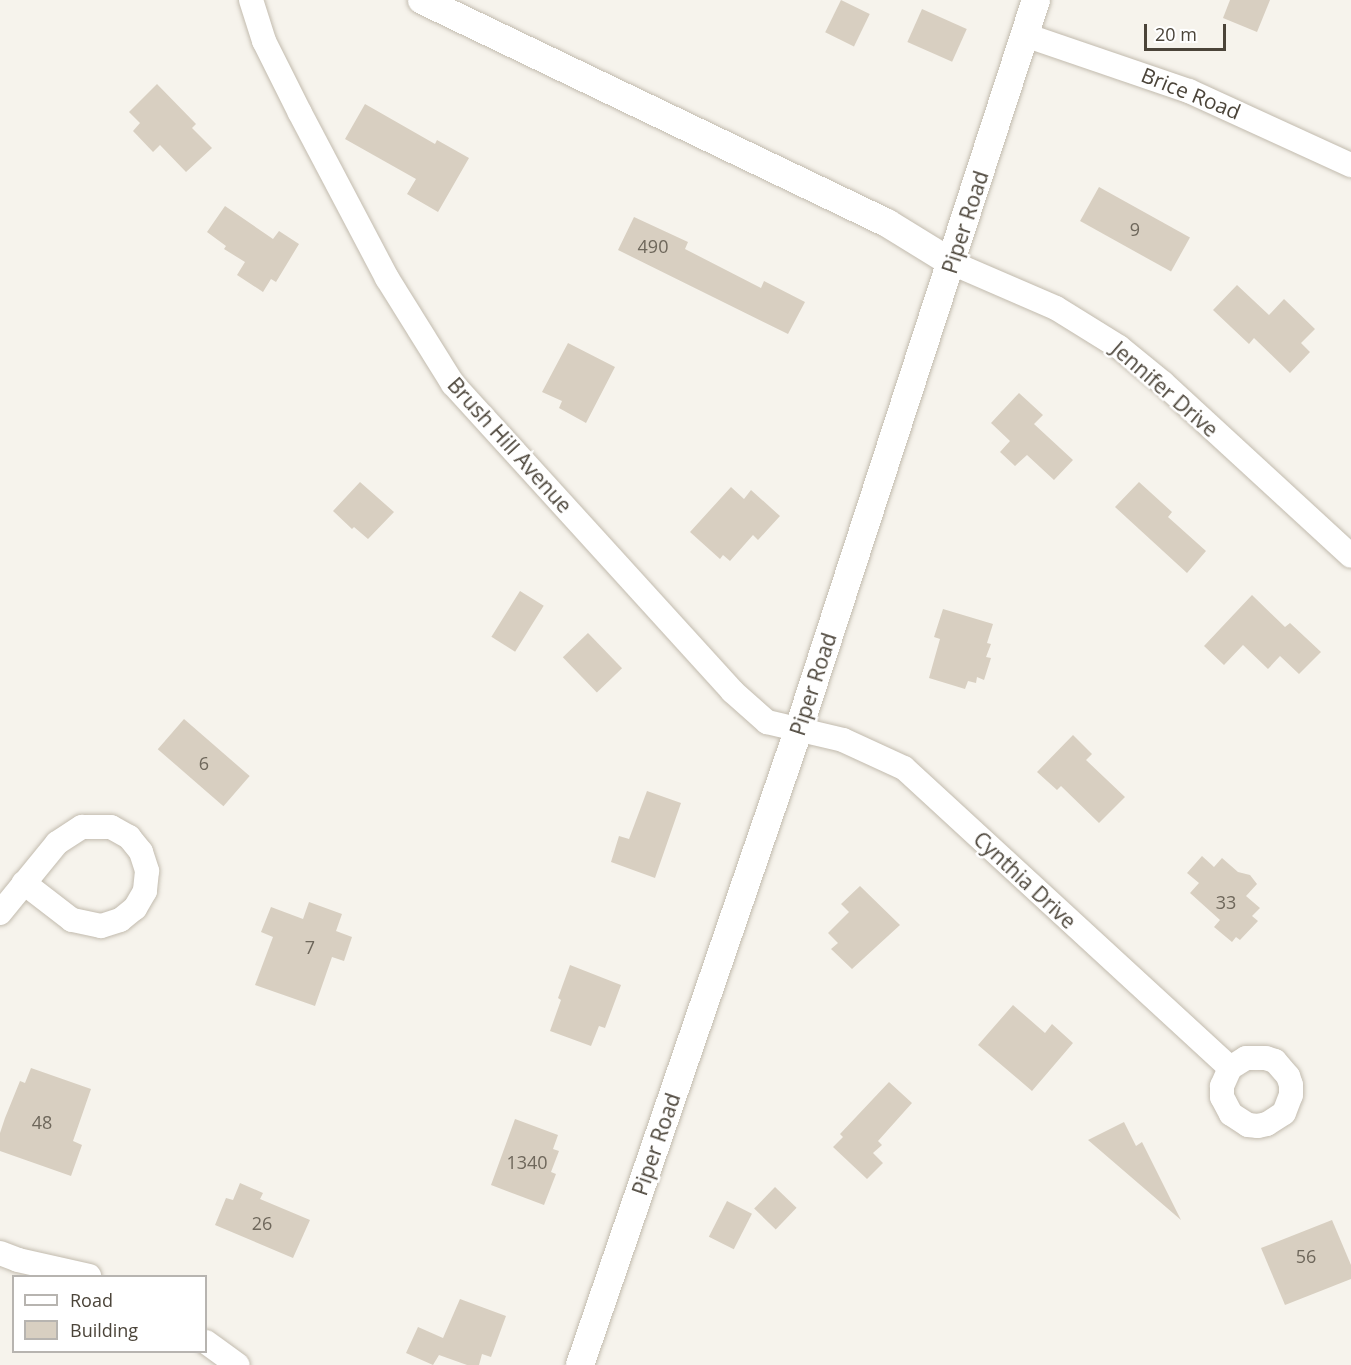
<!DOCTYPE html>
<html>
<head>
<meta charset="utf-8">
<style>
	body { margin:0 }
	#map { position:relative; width:1351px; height:1365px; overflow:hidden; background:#f6f3ec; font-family:"Open Sans",sans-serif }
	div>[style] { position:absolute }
	.building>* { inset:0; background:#d8cfc1; transform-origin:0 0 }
	.roads { filter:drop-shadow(0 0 2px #c2bbae) drop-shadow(0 0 2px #c2bbae) }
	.minor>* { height:24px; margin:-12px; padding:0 12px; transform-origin:12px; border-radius:12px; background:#fff }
	.tertiary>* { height:28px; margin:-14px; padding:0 14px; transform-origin:14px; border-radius:14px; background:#fff }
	span { translate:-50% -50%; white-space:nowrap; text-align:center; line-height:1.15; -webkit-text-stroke:5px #fff; paint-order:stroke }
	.number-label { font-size:18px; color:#6e675b }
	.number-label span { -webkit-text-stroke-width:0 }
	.street-label { font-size:21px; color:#4b4439 }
	.legend { position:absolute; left:12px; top:1275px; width:195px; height:78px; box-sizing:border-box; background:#fff; border:2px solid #b7b4b0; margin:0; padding:8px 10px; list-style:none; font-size:18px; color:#4b4439 }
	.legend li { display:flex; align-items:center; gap:12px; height:30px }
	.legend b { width:30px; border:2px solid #b7b4b0 }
	.scale { position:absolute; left:1144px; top:24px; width:82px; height:27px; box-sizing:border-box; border:3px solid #4b4439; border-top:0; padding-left:8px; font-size:18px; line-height:21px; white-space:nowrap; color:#4b4439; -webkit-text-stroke:4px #fff; paint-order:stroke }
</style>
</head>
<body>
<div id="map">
	<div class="building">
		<div style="left:841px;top:0;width:32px;height:36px;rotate:26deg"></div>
		<div style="clip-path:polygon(1230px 0,1270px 0,1257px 32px,1223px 18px)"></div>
		<div style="left:922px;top:9px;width:49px;height:36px;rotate:24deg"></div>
		<div style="clip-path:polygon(157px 84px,196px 124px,192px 128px,212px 148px,186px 172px,160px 145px,153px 152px,133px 131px,140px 123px,129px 112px)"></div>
		<div style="clip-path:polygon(365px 104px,435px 144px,437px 140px,469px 158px,438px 212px,407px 194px,416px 179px,345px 139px)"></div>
		<div style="left:1099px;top:187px;width:104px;height:39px;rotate:29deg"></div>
		<div style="clip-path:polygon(225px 206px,273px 239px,279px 231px,299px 244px,276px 282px,271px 279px,263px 292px,237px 275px,245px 262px,224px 249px,226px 246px,207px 232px)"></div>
		<div style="clip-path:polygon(634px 217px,688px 242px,685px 249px,761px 288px,764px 281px,805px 302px,788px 334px,618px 250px)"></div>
		<div style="clip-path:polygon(1237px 285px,1269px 315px,1284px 299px,1315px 329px,1301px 343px,1310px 352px,1290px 373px,1254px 338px,1249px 344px,1213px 310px)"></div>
		<div style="clip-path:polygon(568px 343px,615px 367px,586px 423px,559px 408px,562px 401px,542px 392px)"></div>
		<div style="clip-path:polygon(1019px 393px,1043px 415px,1034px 424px,1073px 460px,1054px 480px,1027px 455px,1015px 466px,1000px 452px,1010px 441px,991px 423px)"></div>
		<div style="clip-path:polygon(360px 482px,394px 512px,368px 539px,354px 527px,352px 529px,333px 511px)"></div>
		<div style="clip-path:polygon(1139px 482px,1172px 512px,1168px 517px,1206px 551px,1187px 573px,1115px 507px)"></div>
		<div style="clip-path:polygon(731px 487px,744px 499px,751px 490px,780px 516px,758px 540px,753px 535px,730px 561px,723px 555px,720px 559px,690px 532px)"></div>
		<div style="left:520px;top:591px;width:28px;height:54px;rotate:32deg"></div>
		<div style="clip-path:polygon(1252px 595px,1285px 627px,1290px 623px,1321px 652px,1299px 674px,1280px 656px,1268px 669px,1243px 645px,1224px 665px,1204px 646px)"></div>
		<div style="clip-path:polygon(943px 609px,993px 624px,987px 643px,991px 644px,986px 657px,991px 658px,984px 680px,977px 677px,976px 683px,968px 681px,965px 689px,929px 678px,940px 639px,934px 637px)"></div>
		<div style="left:588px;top:633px;width:49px;height:35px;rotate:46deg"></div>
		<div style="left:184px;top:719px;width:87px;height:40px;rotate:41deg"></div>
		<div style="clip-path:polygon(1073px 735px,1092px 754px,1086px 760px,1125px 797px,1099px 823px,1061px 786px,1057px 790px,1037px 772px)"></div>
		<div style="clip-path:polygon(647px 791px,681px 803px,655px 878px,611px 862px,619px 836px,629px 839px)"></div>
		<div style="clip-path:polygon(1202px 856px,1214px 867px,1222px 858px,1238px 872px,1250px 875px,1257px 884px,1246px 896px,1260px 908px,1252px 916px,1258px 921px,1240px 940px,1236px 937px,1232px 942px,1214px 927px,1220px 920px,1190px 893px,1199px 883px,1187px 873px)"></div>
		<div style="clip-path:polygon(860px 886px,900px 925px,852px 969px,831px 949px,838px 943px,828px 933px,849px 912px,841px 904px)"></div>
		<div style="clip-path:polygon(309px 902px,342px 914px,336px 931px,352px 937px,344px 961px,332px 957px,315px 1006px,255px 985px,273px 937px,261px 932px,271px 907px,303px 919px)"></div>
		<div style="clip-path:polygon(570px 965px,621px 985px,605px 1028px,599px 1026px,591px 1046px,550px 1031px,561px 1000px,558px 998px)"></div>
		<div style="clip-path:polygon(1013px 1005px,1045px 1033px,1052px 1024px,1073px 1043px,1032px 1091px,978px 1045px)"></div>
		<div style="clip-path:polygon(31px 1068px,91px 1089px,73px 1141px,82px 1145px,71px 1176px,0 1151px,0 1133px,5px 1118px,20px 1081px,25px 1083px)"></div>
		<div style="clip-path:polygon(889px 1082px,912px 1103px,878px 1141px,882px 1145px,873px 1153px,883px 1163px,867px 1179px,833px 1147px,843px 1137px,840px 1134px)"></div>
		<div style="clip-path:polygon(515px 1119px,558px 1135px,553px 1149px,559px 1151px,551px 1172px,556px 1174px,544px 1205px,491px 1185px)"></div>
		<div style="clip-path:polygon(1124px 1122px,1136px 1146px,1142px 1142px,1181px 1220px,1088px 1140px)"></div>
		<div style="clip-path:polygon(240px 1183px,263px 1193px,260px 1199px,310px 1220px,293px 1258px,215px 1225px,226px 1198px,233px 1200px)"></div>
		<div style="left:775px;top:1187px;width:30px;height:30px;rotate:44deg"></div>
		<div style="left:727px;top:1201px;width:28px;height:40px;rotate:27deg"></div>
		<div style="clip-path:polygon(1332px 1220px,1351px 1265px,1351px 1279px,1285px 1305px,1261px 1248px)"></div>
		<div style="clip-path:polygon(460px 1299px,506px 1316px,491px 1357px,482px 1354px,479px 1365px,467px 1365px,439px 1355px,433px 1365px,406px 1353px,418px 1327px,443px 1338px)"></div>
	</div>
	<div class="roads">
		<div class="minor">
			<div style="left:251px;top:0;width:43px;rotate:72.4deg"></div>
			<div style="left:264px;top:41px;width:80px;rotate:63.4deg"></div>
			<div style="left:300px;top:113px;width:187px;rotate:62.2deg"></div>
			<div style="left:387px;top:278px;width:125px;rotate:58.1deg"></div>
			<div style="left:453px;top:384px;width:415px;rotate:47.7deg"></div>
			<div style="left:732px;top:691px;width:47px;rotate:41.5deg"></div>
			<div style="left:767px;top:722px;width:78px;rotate:13.3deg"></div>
			<div style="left:843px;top:740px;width:67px;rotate:24.7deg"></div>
			<div style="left:904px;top:768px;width:443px;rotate:42.6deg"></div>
			<div style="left:1230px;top:1068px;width:20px;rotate:114deg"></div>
			<div style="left:1222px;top:1086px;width:11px;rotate:90deg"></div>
			<div style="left:1222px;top:1097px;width:19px;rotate:62deg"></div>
			<div style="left:1231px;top:1114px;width:20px;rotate:33deg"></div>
			<div style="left:1248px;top:1125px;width:10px;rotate:6deg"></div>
			<div style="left:1258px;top:1126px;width:9px;rotate:-13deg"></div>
			<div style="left:1267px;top:1124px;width:20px;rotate:-33deg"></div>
			<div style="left:1284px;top:1113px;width:19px;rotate:-69deg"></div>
			<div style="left:1291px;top:1095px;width:10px;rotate:-90deg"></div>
			<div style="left:1291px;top:1085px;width:9px;rotate:-108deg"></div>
			<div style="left:1288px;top:1076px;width:20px;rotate:-131deg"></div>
			<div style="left:1275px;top:1061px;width:9px;rotate:-162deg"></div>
			<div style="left:1266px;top:1058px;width:20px;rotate:180deg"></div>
			<div style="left:1246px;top:1058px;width:19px;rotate:148deg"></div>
			<div style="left:1025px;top:35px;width:173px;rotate:18.9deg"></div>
			<div style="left:1189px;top:91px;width:178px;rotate:24.6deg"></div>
			<div style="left:952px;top:263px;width:113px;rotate:23.4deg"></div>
			<div style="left:1056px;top:308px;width:74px;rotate:31.8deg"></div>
			<div style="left:1119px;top:347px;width:57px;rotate:39.3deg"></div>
			<div style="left:1163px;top:383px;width:255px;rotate:42.6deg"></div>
			<div style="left:0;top:913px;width:90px;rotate:-50.8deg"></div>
			<div style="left:57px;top:843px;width:30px;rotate:-33deg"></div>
			<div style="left:82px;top:827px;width:29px"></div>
			<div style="left:111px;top:827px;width:21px;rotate:29deg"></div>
			<div style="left:129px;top:837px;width:19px;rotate:51deg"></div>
			<div style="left:141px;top:852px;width:20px;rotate:72deg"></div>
			<div style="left:147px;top:871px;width:20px;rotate:96deg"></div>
			<div style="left:145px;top:891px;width:20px;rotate:120deg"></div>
			<div style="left:135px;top:908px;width:19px;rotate:141deg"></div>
			<div style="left:120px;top:920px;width:20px;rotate:162deg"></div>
			<div style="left:101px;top:926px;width:30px;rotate:-168deg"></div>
			<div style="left:72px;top:920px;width:61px;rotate:-142.4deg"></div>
			<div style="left:0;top:1253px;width:19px;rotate:21deg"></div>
			<div style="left:18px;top:1260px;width:73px;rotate:12.7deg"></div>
			<div style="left:206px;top:1342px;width:39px;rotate:36deg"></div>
		</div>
		<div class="tertiary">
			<div style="left:422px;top:0;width:516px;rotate:25.62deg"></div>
			<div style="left:887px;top:223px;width:76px;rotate:31.6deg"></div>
			<div style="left:580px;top:1365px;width:670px;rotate:-71.02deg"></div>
			<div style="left:798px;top:731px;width:769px;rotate:-71.97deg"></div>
		</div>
	</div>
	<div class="number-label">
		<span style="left:1135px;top:229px">9</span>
		<span style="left:653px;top:246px">490</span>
		<span style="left:204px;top:763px">6</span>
		<span style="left:1226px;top:902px">33</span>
		<span style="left:310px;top:947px">7</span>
		<span style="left:42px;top:1122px">48</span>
		<span style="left:527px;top:1162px">1340</span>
		<span style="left:262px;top:1223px">26</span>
		<span style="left:1306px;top:1256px">56</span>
	</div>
	<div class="street-label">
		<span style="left:1191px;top:93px;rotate:22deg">Brice Road</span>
		<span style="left:965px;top:222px;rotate:-72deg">Piper Road</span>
		<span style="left:1165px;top:389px;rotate:41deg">Jennifer Drive</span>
		<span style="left:510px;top:445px;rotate:48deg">Brush Hill Avenue</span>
		<span style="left:813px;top:684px;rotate:-72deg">Piper Road</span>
		<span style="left:1025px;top:880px;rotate:43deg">Cynthia Drive</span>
		<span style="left:656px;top:1144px;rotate:-71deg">Piper Road</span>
	</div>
	<ul class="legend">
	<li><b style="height:8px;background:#fff"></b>Road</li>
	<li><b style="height:16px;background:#d8cfc1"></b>Building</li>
	</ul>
	<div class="scale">20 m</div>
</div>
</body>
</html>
